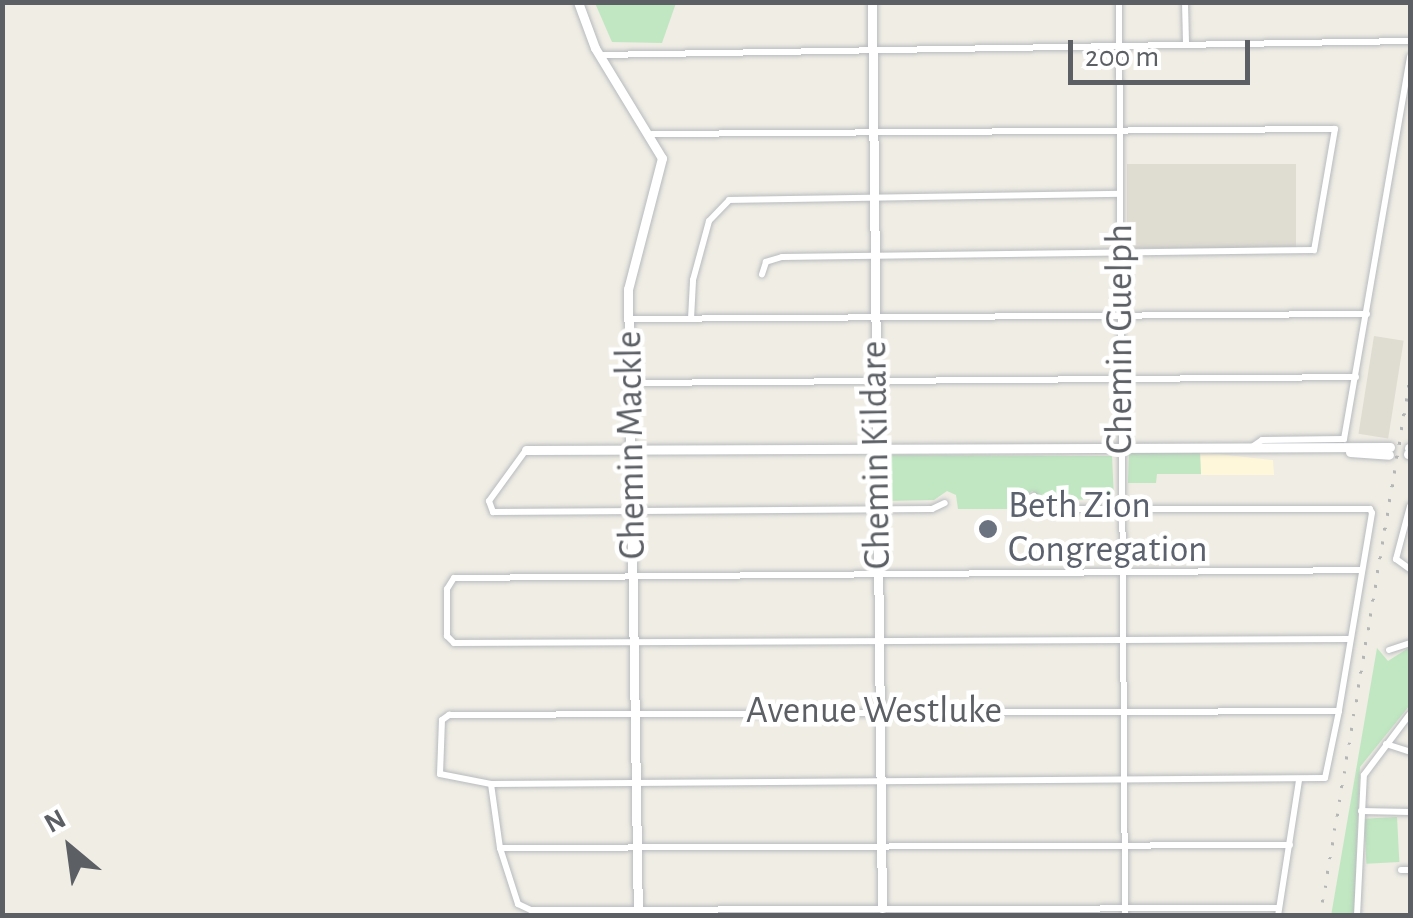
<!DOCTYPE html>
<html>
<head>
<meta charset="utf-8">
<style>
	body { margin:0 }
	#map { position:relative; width:1413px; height:918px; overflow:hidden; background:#efede4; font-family:"Alegreya Sans",sans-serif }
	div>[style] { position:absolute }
	.commercial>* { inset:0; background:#fff7d9 }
	.education>* { inset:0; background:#dfdcd2; transform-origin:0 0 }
	.green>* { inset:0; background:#c0e7c1; transform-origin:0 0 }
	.roads { filter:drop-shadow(0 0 2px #b7babe) drop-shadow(0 0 2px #b7babe) }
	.street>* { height:6px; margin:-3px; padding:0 3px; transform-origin:3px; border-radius:3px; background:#fff }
	.secondary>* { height:9px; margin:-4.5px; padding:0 4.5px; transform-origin:4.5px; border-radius:4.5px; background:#fff }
	.rail>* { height:2.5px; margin-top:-1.25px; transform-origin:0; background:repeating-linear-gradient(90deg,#b5b6b6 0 2.5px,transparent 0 14.5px) }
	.dots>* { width:28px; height:28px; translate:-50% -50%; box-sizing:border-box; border:5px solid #fff; border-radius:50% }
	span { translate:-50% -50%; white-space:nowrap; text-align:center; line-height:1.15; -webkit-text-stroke:9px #fff; paint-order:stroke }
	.street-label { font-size:38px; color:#5c6065 }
	.worship-label { font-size:38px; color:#5b616d }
	.left { translate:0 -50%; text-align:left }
	.frame { position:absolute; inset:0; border:5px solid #5c6065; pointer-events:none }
	.north { position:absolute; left:20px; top:798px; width:100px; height:100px; -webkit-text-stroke:8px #fff; paint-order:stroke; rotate:331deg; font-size:28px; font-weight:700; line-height:40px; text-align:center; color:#5c6065 }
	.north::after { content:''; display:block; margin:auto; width:35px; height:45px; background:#5c6065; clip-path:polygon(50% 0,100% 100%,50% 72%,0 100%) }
	.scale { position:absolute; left:1068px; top:40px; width:182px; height:45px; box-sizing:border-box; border:5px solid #5c6065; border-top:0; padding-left:12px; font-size:30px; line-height:35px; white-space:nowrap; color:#5c6065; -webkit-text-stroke:8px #fff; paint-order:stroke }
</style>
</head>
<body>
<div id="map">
	<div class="commercial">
		<div style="clip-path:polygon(1200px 452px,1273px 460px,1274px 475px,1201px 475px)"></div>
	</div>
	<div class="education">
		<div style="left:1127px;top:164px;width:169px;height:84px"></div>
		<div style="left:1374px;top:336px;width:30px;height:99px;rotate:9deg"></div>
	</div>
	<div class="green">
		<div style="clip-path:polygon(595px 3px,595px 2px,676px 3px,662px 43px,612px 42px)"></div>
		<div style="clip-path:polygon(1200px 452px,1201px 474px,1157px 474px,1156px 483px,1128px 483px,1129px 453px)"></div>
		<div style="clip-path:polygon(886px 455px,1112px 456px,1114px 499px,1046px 500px,1032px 491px,1010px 509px,958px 509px,956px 495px,947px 491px,934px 500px,885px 501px)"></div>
		<div style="clip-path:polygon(1410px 647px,1410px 705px,1360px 767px,1354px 915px,1331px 916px,1377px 648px,1388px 661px)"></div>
		<div style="left:1397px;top:817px;width:45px;height:33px;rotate:87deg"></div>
	</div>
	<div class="roads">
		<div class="street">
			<div style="left:1119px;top:2px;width:914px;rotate:89.62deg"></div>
			<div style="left:1185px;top:2px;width:41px;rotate:88.6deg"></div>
			<div style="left:599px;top:55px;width:811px;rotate:-0.99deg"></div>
			<div style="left:652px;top:134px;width:683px;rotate:-0.42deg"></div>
			<div style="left:1335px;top:129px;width:123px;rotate:99.8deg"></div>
			<div style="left:1314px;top:250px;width:532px;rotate:179.25deg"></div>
			<div style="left:782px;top:257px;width:17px;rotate:163deg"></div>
			<div style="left:766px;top:262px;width:13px;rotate:108deg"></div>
			<div style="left:629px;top:319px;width:738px;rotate:-0.39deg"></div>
			<div style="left:691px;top:319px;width:39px;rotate:-87deg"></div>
			<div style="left:693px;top:280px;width:61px;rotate:-74.8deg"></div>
			<div style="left:709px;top:221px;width:29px;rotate:-46deg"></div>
			<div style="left:729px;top:200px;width:391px;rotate:-0.9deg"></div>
			<div style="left:632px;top:383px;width:724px;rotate:-0.47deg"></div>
			<div style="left:1252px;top:447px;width:12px;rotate:-35deg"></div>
			<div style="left:1262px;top:440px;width:82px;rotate:-0.7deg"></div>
			<div style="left:1344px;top:439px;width:388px;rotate:-80.2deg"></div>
			<div style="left:526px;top:450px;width:63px;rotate:126deg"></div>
			<div style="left:489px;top:501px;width:12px;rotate:70deg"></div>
			<div style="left:493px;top:512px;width:439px;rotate:-0.4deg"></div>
			<div style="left:932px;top:509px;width:14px;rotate:-25deg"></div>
			<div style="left:1041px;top:506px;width:12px;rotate:-125deg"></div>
			<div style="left:1034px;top:496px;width:9px;rotate:153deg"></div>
			<div style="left:1026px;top:500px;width:11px;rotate:56deg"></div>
			<div style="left:1032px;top:509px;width:338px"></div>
			<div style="left:1370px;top:509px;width:4px;rotate:63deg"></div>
			<div style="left:1372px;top:513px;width:201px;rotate:99.5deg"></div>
			<div style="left:1339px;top:711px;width:68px;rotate:101.8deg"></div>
			<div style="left:1325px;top:778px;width:834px;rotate:179.59deg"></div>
			<div style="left:491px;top:784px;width:52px;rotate:-168.9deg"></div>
			<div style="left:440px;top:774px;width:54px;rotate:-87.9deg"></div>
			<div style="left:442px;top:720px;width:9px;rotate:-36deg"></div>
			<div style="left:449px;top:715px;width:890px;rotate:-0.26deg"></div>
			<div style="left:1410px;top:506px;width:55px;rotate:104.8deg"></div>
			<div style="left:1396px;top:559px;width:17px;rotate:36deg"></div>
			<div style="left:1350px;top:639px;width:896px;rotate:179.74deg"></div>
			<div style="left:454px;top:643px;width:10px;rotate:-135deg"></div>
			<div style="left:447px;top:636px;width:47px;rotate:-90deg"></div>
			<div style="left:447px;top:589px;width:13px;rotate:-58deg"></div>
			<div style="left:454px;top:578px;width:908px;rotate:-0.5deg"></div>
			<div style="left:1389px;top:650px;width:22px;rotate:-18deg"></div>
			<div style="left:1386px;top:744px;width:25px;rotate:18deg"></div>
			<div style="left:491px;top:784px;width:65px;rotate:82deg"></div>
			<div style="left:500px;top:848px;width:59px;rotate:72.2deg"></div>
			<div style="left:518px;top:904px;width:14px;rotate:25deg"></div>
			<div style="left:531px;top:910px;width:748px;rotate:-0.15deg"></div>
			<div style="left:1361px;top:811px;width:49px;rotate:1.2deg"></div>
			<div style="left:500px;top:848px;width:790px;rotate:-0.22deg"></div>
			<div style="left:1401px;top:870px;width:9px"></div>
			<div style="left:1278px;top:916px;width:138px;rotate:-81.2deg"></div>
			<div style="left:1357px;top:916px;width:141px;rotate:-87.2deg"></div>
			<div style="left:1364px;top:775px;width:76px;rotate:-53deg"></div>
		</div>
		<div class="secondary">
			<div style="left:578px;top:2px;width:49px;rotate:69.7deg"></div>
			<div style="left:595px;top:48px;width:129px;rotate:58.7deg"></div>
			<div style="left:662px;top:158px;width:135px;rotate:104.5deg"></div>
			<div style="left:628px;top:289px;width:627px;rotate:89.09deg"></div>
			<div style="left:872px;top:2px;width:906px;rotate:89.37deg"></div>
			<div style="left:1409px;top:448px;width:1px"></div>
			<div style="left:526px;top:450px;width:864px;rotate:-0.2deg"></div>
			<div style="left:1350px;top:452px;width:39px;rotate:4deg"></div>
			<div style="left:1408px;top:454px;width:2px"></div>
		</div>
	</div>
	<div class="rail">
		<div style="left:1320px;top:916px;width:546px;rotate:-80.52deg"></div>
	</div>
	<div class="dots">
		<div style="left:988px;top:529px;background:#6b7280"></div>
	</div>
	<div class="street-label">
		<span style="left:1121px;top:339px;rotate:-90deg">Chemin Guelph</span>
		<span style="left:632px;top:445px;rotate:-91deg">Chemin Mackle</span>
		<span style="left:877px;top:455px;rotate:-91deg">Chemin Kildare</span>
		<span style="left:874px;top:712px">Avenue Westluke</span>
	</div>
	<div class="worship-label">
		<span class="left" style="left:1008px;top:529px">Beth Zion<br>Congregation</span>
	</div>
	<div class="frame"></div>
	<div class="north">N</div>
	<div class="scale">200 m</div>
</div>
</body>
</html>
